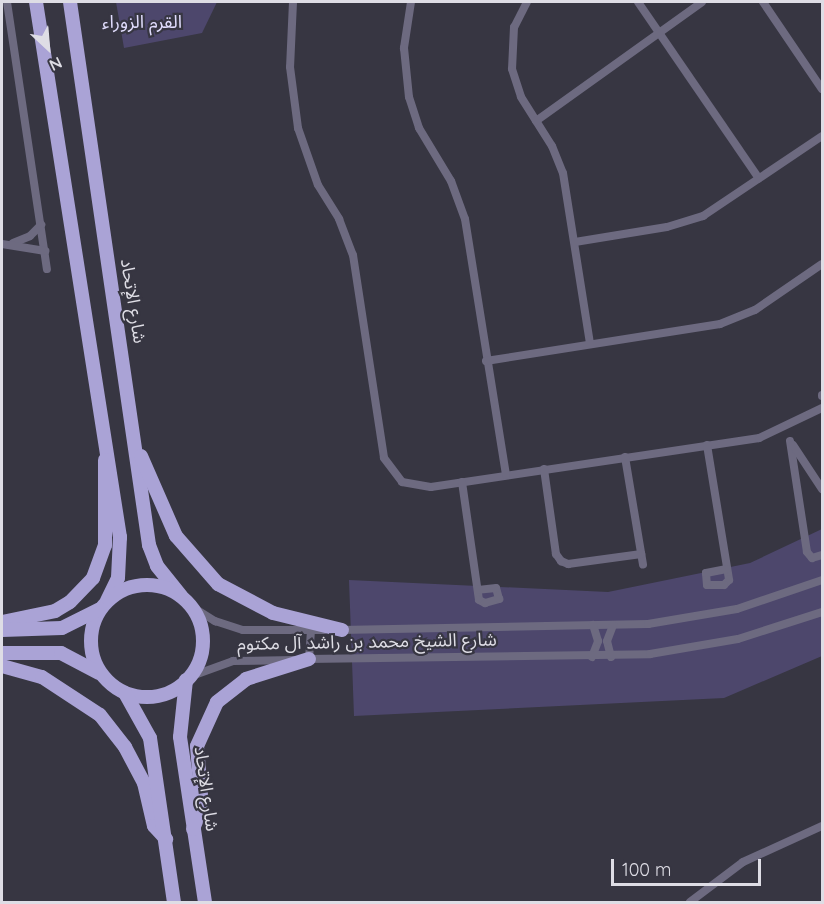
<!DOCTYPE html>
<html>
<head>
<meta charset="utf-8">
<style>
	body { margin:0 }
	#map { position:relative; width:824px; height:904px; overflow:hidden; background:#373642; font-family:Quicksand,"Noto Sans Arabic",sans-serif }
	div>[style] { position:absolute }
	.green>* { inset:0; background:#4d476c }
	.minor>* { height:8px; margin:-4px; padding:0 4px; transform-origin:4px; border-radius:4px; background:#6d6a80 }
	.trunk>* { height:14px; margin:-7px; padding:0 7px; transform-origin:7px; border-radius:7px; background:#aaa3d6 }
	.trunk>.ring { margin:-7px; padding:0; box-sizing:content-box; background:none; border:14px solid #aaa3d6; border-radius:50% }
	span { translate:-50% -50%; white-space:nowrap; text-align:center; line-height:1.15; -webkit-text-stroke:4.5px #373642; paint-order:stroke }
	.park-label { font-size:18px; color:#e0dcfc }
	.street-label { font-size:18px; color:#dedde5 }
	.frame { position:absolute; inset:0; border:3px solid #dedde5; pointer-events:none }
	.north { position:absolute; left:18px; top:18px; width:60px; height:60px; -webkit-text-stroke:4px #373642; paint-order:stroke; rotate:154deg; font-size:16px; font-weight:700; line-height:24px; text-align:center; color:#dedde5 }
	.north::after { content:''; display:block; margin:auto; width:21px; height:27px; background:#dedde5; clip-path:polygon(50% 0,100% 100%,50% 72%,0 100%) }
	.scale { position:absolute; left:611px; top:859px; width:150px; height:27px; box-sizing:border-box; border:3px solid #dedde5; border-top:0; padding-left:8px; font-size:18px; line-height:21px; white-space:nowrap; color:#dedde5; -webkit-text-stroke:4px #373642; paint-order:stroke }
</style>
</head>
<body>
<div id="map">
	<div class="green">
		<div style="clip-path:polygon(116px 2px,217px 2px,202px 33px,124px 48px)"></div>
		<div style="clip-path:polygon(822px 529px,822px 656px,724px 698px,354px 716px,349px 580px,608px 592px,750px 563px)"></div>
	</div>
	<div class="minor">
		<div style="left:7px;top:2px;width:270px;rotate:81.5deg"></div>
		<div style="left:293px;top:2px;width:65px;rotate:92.6deg"></div>
		<div style="left:290px;top:67px;width:62px;rotate:82.5deg"></div>
		<div style="left:298px;top:128px;width:60px;rotate:70.7deg"></div>
		<div style="left:318px;top:185px;width:40px;rotate:58deg"></div>
		<div style="left:339px;top:219px;width:39px;rotate:69deg"></div>
		<div style="left:353px;top:255px;width:205px;rotate:81.3deg"></div>
		<div style="left:384px;top:458px;width:30px;rotate:53deg"></div>
		<div style="left:402px;top:482px;width:29px;rotate:10deg"></div>
		<div style="left:431px;top:487px;width:332px;rotate:-8.5deg"></div>
		<div style="left:759px;top:438px;width:70px;rotate:-25.5deg"></div>
		<div style="left:411px;top:2px;width:47px;rotate:98.7deg"></div>
		<div style="left:404px;top:48px;width:49px;rotate:84.2deg"></div>
		<div style="left:409px;top:97px;width:33px;rotate:72deg"></div>
		<div style="left:419px;top:128px;width:62px;rotate:58.9deg"></div>
		<div style="left:451px;top:181px;width:40px;rotate:69.8deg"></div>
		<div style="left:465px;top:219px;width:259px;rotate:80.9deg"></div>
		<div style="left:527px;top:2px;width:28px;rotate:117deg"></div>
		<div style="left:514px;top:27px;width:42px;rotate:92.7deg"></div>
		<div style="left:512px;top:69px;width:29px;rotate:72deg"></div>
		<div style="left:521px;top:97px;width:58px;rotate:57.7deg"></div>
		<div style="left:552px;top:146px;width:29px;rotate:68deg"></div>
		<div style="left:563px;top:173px;width:173px;rotate:81deg"></div>
		<div style="left:638px;top:2px;width:214px;rotate:55.6deg"></div>
		<div style="left:763px;top:2px;width:105px;rotate:55.9deg"></div>
		<div style="left:536px;top:121px;width:204px;rotate:-35.6deg"></div>
		<div style="left:575px;top:242px;width:93px;rotate:-9.3deg"></div>
		<div style="left:667px;top:227px;width:38px;rotate:-17deg"></div>
		<div style="left:703px;top:216px;width:143px;rotate:-33.9deg"></div>
		<div style="left:13px;top:243px;width:18px;rotate:-22deg"></div>
		<div style="left:30px;top:236px;width:16px;rotate:-45deg"></div>
		<div style="left:2px;top:244px;width:44px;rotate:9.2deg"></div>
		<div style="left:486px;top:361px;width:237px;rotate:-9deg"></div>
		<div style="left:720px;top:324px;width:38px;rotate:-22deg"></div>
		<div style="left:755px;top:310px;width:81px;rotate:-34.5deg"></div>
		<div style="left:822px;top:395px;width:1px;rotate:90deg"></div>
		<div style="left:790px;top:441px;width:112px;rotate:81.3deg"></div>
		<div style="left:807px;top:552px;width:8px;rotate:50deg"></div>
		<div style="left:812px;top:558px;width:10px;rotate:-17deg"></div>
		<div style="left:707px;top:445px;width:137px;rotate:80.7deg"></div>
		<div style="left:729px;top:580px;width:7px;rotate:135deg"></div>
		<div style="left:724px;top:585px;width:17px;rotate:180deg"></div>
		<div style="left:707px;top:585px;width:12px;rotate:-95deg"></div>
		<div style="left:706px;top:573px;width:21px;rotate:-11deg"></div>
		<div style="left:793px;top:445px;width:53px;rotate:56.6deg"></div>
		<div style="left:625px;top:457px;width:109px;rotate:80.5deg"></div>
		<div style="left:544px;top:469px;width:86px;rotate:82deg"></div>
		<div style="left:556px;top:554px;width:9px;rotate:54deg"></div>
		<div style="left:561px;top:561px;width:8px;rotate:23deg"></div>
		<div style="left:568px;top:564px;width:74px;rotate:-7.8deg"></div>
		<div style="left:462px;top:482px;width:119px;rotate:81.8deg"></div>
		<div style="left:479px;top:600px;width:7px;rotate:27deg"></div>
		<div style="left:485px;top:603px;width:15px;rotate:-16deg"></div>
		<div style="left:499px;top:599px;width:11px;rotate:-105deg"></div>
		<div style="left:496px;top:588px;width:18px;rotate:174deg"></div>
		<div style="left:189px;top:605px;width:31px;rotate:32deg"></div>
		<div style="left:215px;top:621px;width:29px;rotate:18deg"></div>
		<div style="left:243px;top:630px;width:81px"></div>
		<div style="left:340px;top:630px;width:308px;rotate:-1.1deg"></div>
		<div style="left:648px;top:624px;width:90px;rotate:-9.6deg"></div>
		<div style="left:737px;top:609px;width:90px;rotate:-18.8deg"></div>
		<div style="left:592px;top:657px;width:17px;rotate:-69deg"></div>
		<div style="left:598px;top:641px;width:17px;rotate:-107deg"></div>
		<div style="left:611px;top:657px;width:16px;rotate:-104deg"></div>
		<div style="left:607px;top:641px;width:17px;rotate:-69deg"></div>
		<div style="left:307px;top:659px;width:343px;rotate:-0.8deg"></div>
		<div style="left:650px;top:654px;width:89px;rotate:-9.7deg"></div>
		<div style="left:738px;top:639px;width:88px;rotate:-17.8deg"></div>
		<div style="left:309px;top:659px;width:29px;rotate:-86deg"></div>
		<div style="left:189px;top:677px;width:47px;rotate:-20deg"></div>
		<div style="left:233px;top:661px;width:61px;rotate:-0.9deg"></div>
		<div style="left:690px;top:902px;width:66px;rotate:-37deg"></div>
		<div style="left:743px;top:862px;width:87px;rotate:-24.5deg"></div>
	</div>
	<div class="trunk">
		<div style="left:36px;top:2px;width:542px;rotate:81.08deg"></div>
		<div style="left:120px;top:537px;width:41px;rotate:92.8deg"></div>
		<div style="left:118px;top:578px;width:25px;rotate:116deg"></div>
		<div style="left:70px;top:2px;width:549px;rotate:81.72deg"></div>
		<div style="left:149px;top:545px;width:22px;rotate:69deg"></div>
		<div style="left:157px;top:566px;width:38px;rotate:51deg"></div>
		<div style="left:141px;top:456px;width:87px;rotate:66.4deg"></div>
		<div style="left:176px;top:536px;width:64px;rotate:48.8deg"></div>
		<div style="left:218px;top:584px;width:62px;rotate:27.8deg"></div>
		<div style="left:273px;top:613px;width:71px;rotate:13.8deg"></div>
		<div class="ring" style="left:91px;top:585px;width:98px;height:98px"></div>
		<div style="left:2px;top:622px;width:54px;rotate:-11.7deg"></div>
		<div style="left:55px;top:611px;width:17px;rotate:-31deg"></div>
		<div style="left:70px;top:602px;width:33px;rotate:-46deg"></div>
		<div style="left:93px;top:578px;width:35px;rotate:-70deg"></div>
		<div style="left:105px;top:545px;width:85px;rotate:-90deg"></div>
		<div style="left:2px;top:630px;width:60px;rotate:-1.9deg"></div>
		<div style="left:62px;top:628px;width:42px;rotate:-26.6deg"></div>
		<div style="left:2px;top:653px;width:59px"></div>
		<div style="left:61px;top:653px;width:43px;rotate:27.8deg"></div>
		<div style="left:2px;top:666px;width:41px;rotate:15.4deg"></div>
		<div style="left:42px;top:677px;width:69px;rotate:33.2deg"></div>
		<div style="left:100px;top:715px;width:41px;rotate:52deg"></div>
		<div style="left:125px;top:747px;width:41px;rotate:62.2deg"></div>
		<div style="left:144px;top:783px;width:44px;rotate:76.9deg"></div>
		<div style="left:154px;top:826px;width:18px;rotate:47deg"></div>
		<div style="left:186px;top:680px;width:57px;rotate:96deg"></div>
		<div style="left:180px;top:737px;width:167px;rotate:81.4deg"></div>
		<div style="left:125px;top:693px;width:51px;rotate:60.9deg"></div>
		<div style="left:150px;top:738px;width:166px;rotate:81.7deg"></div>
		<div style="left:193px;top:829px;width:24px;rotate:-68deg"></div>
		<div style="left:202px;top:807px;width:61px;rotate:-94.7deg"></div>
		<div style="left:197px;top:746px;width:48px;rotate:-65.6deg"></div>
		<div style="left:217px;top:702px;width:37px;rotate:-38deg"></div>
		<div style="left:246px;top:679px;width:66px;rotate:-17.6deg"></div>
	</div>
	<div class="park-label">
		<span style="left:142px;top:22px">القرم الزوراء</span>
	</div>
	<div class="street-label">
		<span style="left:133px;top:301px;rotate:81deg">شارع الإتحاد</span>
		<span style="left:367px;top:642px;rotate:-1deg">شارع الشيخ محمد بن راشد آل مكتوم</span>
		<span style="left:206px;top:789px;rotate:82deg">شارع الإتحاد</span>
	</div>
	<div class="frame"></div>
	<div class="north">N</div>
	<div class="scale">100 m</div>
</div>
</body>
</html>
